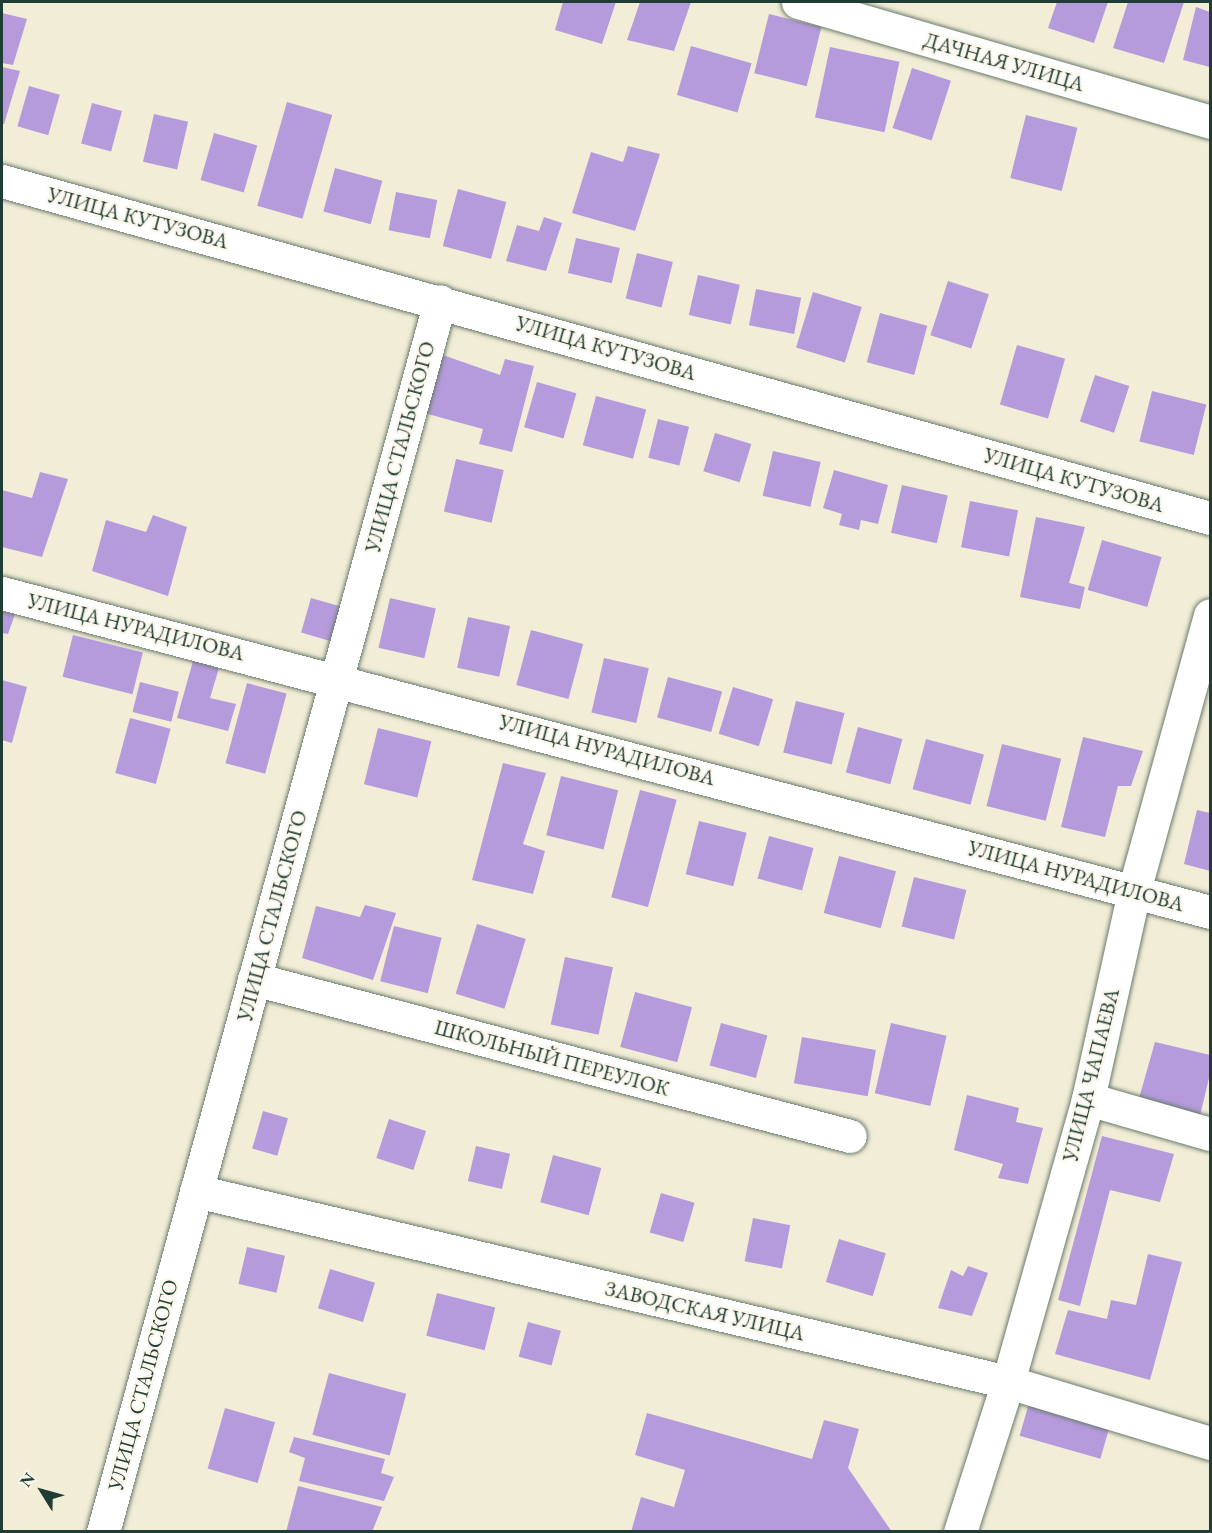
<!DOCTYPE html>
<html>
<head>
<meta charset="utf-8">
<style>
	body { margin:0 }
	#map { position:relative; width:1212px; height:1533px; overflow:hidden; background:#f2edd6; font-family:"EB Garamond",serif }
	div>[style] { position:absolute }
	.building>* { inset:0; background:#b69bdc; transform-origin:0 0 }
	.roads { filter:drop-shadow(0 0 2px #697b6d) drop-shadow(0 0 2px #697b6d) }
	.minor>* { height:33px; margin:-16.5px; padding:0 16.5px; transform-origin:16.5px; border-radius:16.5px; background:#fff }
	span { translate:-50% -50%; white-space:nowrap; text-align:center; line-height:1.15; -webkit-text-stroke:5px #fbf7ec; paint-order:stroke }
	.street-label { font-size:21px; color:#1f3d34 }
	.frame { position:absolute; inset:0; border:3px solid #1f3d34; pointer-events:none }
	.north { position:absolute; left:12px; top:1461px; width:60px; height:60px; -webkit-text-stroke:4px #fbf7ec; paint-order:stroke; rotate:307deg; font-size:16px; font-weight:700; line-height:24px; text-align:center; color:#1f3d34 }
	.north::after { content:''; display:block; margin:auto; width:21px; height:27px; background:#1f3d34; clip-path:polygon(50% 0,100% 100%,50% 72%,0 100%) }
</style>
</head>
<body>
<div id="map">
	<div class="building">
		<div style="clip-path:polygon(563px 2px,616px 2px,602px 44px,555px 30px)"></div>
		<div style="clip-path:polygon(640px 2px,691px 2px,674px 51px,627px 40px)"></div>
		<div style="clip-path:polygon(1057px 2px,1108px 2px,1094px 43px,1048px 28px)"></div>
		<div style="clip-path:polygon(1128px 2px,1184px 2px,1164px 63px,1113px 48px)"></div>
		<div style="clip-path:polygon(1196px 7px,1210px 12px,1210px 67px,1183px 60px)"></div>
		<div style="clip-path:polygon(2px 13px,27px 19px,13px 65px,2px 63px)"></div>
		<div style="left:769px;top:14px;width:54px;height:61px;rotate:14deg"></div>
		<div style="left:691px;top:46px;width:63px;height:51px;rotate:16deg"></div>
		<div style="left:830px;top:47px;width:71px;height:72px;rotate:12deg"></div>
		<div style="clip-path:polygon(2px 67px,20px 71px,4px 124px,2px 124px)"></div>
		<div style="left:912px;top:68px;width:41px;height:63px;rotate:18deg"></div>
		<div style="left:29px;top:86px;width:32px;height:42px;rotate:16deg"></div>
		<div style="left:287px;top:102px;width:47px;height:108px;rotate:16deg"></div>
		<div style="left:92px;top:103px;width:31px;height:42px;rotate:15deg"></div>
		<div style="left:154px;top:114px;width:35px;height:49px;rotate:13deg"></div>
		<div style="left:1026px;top:115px;width:53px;height:65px;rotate:14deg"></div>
		<div style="left:214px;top:133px;width:45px;height:49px;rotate:16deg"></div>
		<div style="clip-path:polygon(628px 146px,660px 154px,635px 231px,572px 213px,591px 152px,623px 162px)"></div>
		<div style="left:335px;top:168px;width:49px;height:45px;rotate:15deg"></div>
		<div style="left:458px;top:189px;width:50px;height:59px;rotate:15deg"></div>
		<div style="left:396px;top:192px;width:42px;height:39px;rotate:11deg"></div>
		<div style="clip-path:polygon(544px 217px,562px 223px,546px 271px,506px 261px,517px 225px,539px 231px)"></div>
		<div style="left:576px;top:238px;width:45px;height:36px;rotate:13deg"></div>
		<div style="left:637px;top:253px;width:37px;height:47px;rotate:14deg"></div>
		<div style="left:698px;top:275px;width:43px;height:41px;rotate:13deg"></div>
		<div style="left:948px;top:281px;width:43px;height:57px;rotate:18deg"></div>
		<div style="left:756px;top:289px;width:46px;height:37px;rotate:11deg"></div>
		<div style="left:813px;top:292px;width:51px;height:58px;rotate:17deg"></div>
		<div style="left:880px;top:313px;width:49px;height:51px;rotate:15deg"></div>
		<div style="left:1017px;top:345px;width:50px;height:62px;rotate:16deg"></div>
		<div style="clip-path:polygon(440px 354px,500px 375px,505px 359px,534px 366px,512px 452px,479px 444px,483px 429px,424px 413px)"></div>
		<div style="left:1095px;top:375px;width:36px;height:49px;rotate:18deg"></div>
		<div style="left:537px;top:382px;width:41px;height:47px;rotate:16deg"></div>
		<div style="left:1152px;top:391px;width:56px;height:52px;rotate:14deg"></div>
		<div style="left:596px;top:396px;width:52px;height:51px;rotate:15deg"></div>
		<div style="left:658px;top:419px;width:32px;height:40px;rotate:14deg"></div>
		<div style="left:715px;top:433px;width:38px;height:40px;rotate:17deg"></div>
		<div style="left:773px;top:451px;width:49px;height:46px;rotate:13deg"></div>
		<div style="left:456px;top:459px;width:49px;height:54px;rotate:13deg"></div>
		<div style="clip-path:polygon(834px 470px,888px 485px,878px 524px,861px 520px,859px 530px,839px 525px,842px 514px,823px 508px)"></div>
		<div style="clip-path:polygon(40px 472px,68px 479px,42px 557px,2px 547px,2px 490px,32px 498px)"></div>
		<div style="left:902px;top:485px;width:47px;height:49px;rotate:13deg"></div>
		<div style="left:970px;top:501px;width:49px;height:47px;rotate:11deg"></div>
		<div style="clip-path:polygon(153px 515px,187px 527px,168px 596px,92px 571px,106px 520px,146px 532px)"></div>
		<div style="clip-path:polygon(1036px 517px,1085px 527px,1069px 583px,1085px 587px,1080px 609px,1020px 597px)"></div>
		<div style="left:1102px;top:540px;width:62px;height:52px;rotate:16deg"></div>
		<div style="left:311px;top:598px;width:40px;height:36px;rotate:16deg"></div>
		<div style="left:390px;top:598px;width:47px;height:51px;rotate:13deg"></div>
		<div style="clip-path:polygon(2px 610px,15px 614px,8px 634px,2px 633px)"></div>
		<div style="left:468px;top:617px;width:43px;height:52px;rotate:12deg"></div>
		<div style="left:531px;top:630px;width:54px;height:57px;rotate:15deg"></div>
		<div style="left:73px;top:635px;width:72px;height:43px;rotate:14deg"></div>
		<div style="left:604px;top:658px;width:46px;height:56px;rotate:13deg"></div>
		<div style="clip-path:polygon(193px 661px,219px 668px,210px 698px,236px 704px,228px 731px,177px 718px)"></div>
		<div style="left:668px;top:677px;width:56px;height:42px;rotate:15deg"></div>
		<div style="clip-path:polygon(2px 680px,27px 687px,12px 743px,2px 740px)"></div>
		<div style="left:140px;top:682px;width:40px;height:31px;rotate:14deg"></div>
		<div style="left:247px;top:683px;width:41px;height:83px;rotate:15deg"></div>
		<div style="left:733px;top:687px;width:42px;height:49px;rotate:17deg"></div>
		<div style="left:796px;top:701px;width:50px;height:53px;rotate:14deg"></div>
		<div style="left:130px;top:718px;width:42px;height:57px;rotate:15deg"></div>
		<div style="left:858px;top:727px;width:46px;height:47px;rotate:15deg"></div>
		<div style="left:378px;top:728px;width:55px;height:58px;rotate:14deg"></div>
		<div style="clip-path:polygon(1083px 737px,1143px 751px,1131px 786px,1118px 786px,1105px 837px,1061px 827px)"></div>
		<div style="left:926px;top:739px;width:60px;height:52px;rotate:15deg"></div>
		<div style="left:1002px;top:744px;width:61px;height:64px;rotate:14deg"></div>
		<div style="clip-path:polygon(503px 763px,546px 773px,523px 844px,545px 851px,533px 894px,472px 880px)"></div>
		<div style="left:561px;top:776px;width:59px;height:61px;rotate:14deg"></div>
		<div style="left:640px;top:790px;width:38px;height:111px;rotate:15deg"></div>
		<div style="clip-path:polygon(1197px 810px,1210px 813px,1210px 871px,1184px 864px)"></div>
		<div style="left:699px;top:821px;width:49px;height:55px;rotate:14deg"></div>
		<div style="left:769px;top:836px;width:46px;height:44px;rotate:15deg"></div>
		<div style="left:839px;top:856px;width:59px;height:59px;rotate:15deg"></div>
		<div style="left:914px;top:877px;width:54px;height:51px;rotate:14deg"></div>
		<div style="clip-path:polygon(365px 905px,396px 913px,373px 980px,302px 958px,316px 906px,360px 917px)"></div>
		<div style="left:477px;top:924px;width:51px;height:73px;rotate:17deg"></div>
		<div style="left:394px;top:926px;width:49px;height:57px;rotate:14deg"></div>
		<div style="left:565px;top:957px;width:49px;height:69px;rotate:12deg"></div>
		<div style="left:635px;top:992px;width:59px;height:57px;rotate:15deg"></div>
		<div style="left:721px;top:1023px;width:48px;height:44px;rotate:15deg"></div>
		<div style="left:891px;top:1023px;width:57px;height:72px;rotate:13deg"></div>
		<div style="left:802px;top:1037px;width:75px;height:47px;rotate:10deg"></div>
		<div style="clip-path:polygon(1155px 1042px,1210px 1055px,1210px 1074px,1199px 1120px,1138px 1102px)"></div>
		<div style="clip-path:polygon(967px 1095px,1019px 1108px,1016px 1122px,1043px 1128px,1028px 1184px,998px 1178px,1003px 1164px,954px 1150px)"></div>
		<div style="left:263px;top:1111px;width:26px;height:39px;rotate:16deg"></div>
		<div style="left:389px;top:1119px;width:39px;height:41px;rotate:18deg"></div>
		<div style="clip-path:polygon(1102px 1136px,1174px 1154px,1160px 1202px,1110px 1190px,1080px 1306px,1058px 1300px)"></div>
		<div style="left:476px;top:1146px;width:35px;height:36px;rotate:13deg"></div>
		<div style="left:553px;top:1155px;width:50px;height:49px;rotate:15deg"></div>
		<div style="left:661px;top:1193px;width:35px;height:41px;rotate:16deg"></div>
		<div style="left:753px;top:1218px;width:38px;height:44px;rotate:11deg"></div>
		<div style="left:839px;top:1239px;width:49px;height:45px;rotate:17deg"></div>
		<div style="left:247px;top:1247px;width:39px;height:38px;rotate:13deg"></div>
		<div style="clip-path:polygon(1148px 1254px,1182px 1262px,1150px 1380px,1055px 1354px,1068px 1310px,1107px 1319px,1111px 1300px,1136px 1305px)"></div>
		<div style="clip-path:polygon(968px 1266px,988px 1273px,972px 1316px,938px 1308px,951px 1270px,963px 1276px)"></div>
		<div style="left:330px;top:1269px;width:47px;height:41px;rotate:17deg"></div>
		<div style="left:437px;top:1293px;width:60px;height:44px;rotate:14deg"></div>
		<div style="left:528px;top:1322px;width:34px;height:36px;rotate:15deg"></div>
		<div style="left:329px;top:1373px;width:80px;height:64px;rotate:15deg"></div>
		<div style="left:1029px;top:1403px;width:84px;height:34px;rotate:16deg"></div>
		<div style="left:225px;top:1408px;width:52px;height:63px;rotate:16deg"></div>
		<div style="clip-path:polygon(647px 1413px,812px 1459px,824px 1420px,859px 1429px,848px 1468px,892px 1532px,631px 1532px,641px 1497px,674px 1507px,685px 1470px,635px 1455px)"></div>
		<div style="clip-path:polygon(294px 1437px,385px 1459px,381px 1473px,394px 1477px,384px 1501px,299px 1481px,305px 1458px,289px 1452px)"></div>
		<div style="clip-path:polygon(298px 1486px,382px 1507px,372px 1532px,286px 1532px)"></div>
	</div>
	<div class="roads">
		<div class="minor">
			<div style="left:798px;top:2px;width:429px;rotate:16.2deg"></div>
			<div style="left:2px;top:181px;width:1254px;rotate:15.59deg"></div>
			<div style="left:2px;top:593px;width:1249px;rotate:14.79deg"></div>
			<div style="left:254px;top:979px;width:616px;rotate:14.76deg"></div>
			<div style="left:1088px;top:1099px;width:127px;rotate:16deg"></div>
			<div style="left:196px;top:1191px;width:834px;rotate:13.24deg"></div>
			<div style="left:1008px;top:1382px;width:211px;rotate:16.8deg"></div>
			<div style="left:103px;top:1532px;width:1276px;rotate:-74.69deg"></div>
			<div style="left:960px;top:1532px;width:157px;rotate:-72.3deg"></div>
			<div style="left:1008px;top:1382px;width:294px;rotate:-74.2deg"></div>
			<div style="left:1088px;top:1099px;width:213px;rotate:-77.5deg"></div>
			<div style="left:1134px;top:891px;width:286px;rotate:-74.6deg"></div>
		</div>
	</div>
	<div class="street-label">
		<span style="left:1004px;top:62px;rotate:16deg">ДАЧНАЯ УЛИЦА</span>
		<span style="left:138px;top:218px;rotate:15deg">УЛИЦА КУТУЗОВА</span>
		<span style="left:606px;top:348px;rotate:16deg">УЛИЦА КУТУЗОВА</span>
		<span style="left:400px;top:447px;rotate:-75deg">УЛИЦА СТАЛЬСКОГО</span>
		<span style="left:1074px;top:480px;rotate:16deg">УЛИЦА КУТУЗОВА</span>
		<span style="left:136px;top:627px;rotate:14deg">УЛИЦА НУРАДИЛОВА</span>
		<span style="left:607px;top:750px;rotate:15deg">УЛИЦА НУРАДИЛОВА</span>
		<span style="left:1076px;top:876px;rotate:15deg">УЛИЦА НУРАДИЛОВА</span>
		<span style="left:272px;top:916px;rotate:-75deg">УЛИЦА СТАЛЬСКОГО</span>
		<span style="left:552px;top:1058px;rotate:15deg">ШКОЛЬНЫЙ ПЕРЕУЛОК</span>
		<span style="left:1091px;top:1075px;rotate:-76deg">УЛИЦА ЧАПАЕВА</span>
		<span style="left:705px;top:1311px;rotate:13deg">ЗАВОДСКАЯ УЛИЦА</span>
		<span style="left:143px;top:1385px;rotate:-75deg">УЛИЦА СТАЛЬСКОГО</span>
	</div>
	<div class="frame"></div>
	<div class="north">N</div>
</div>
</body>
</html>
